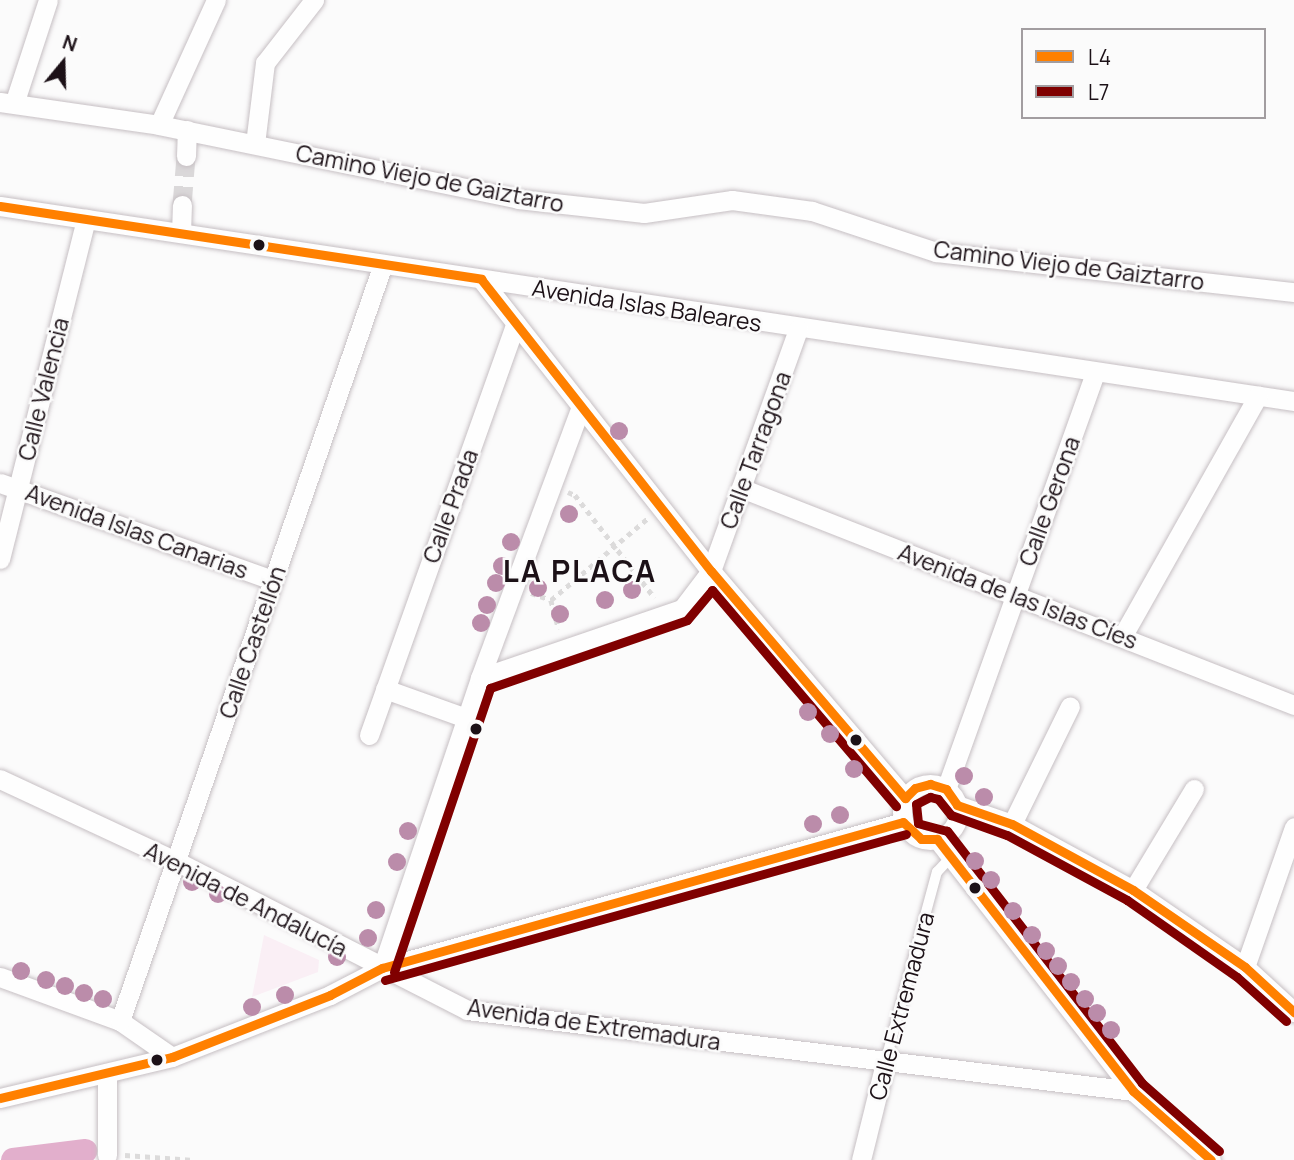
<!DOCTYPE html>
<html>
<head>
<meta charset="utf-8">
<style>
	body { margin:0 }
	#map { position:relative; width:1294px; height:1160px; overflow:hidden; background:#fbfbfb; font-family:Manrope,sans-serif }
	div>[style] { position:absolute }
	.green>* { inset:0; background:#faeff5 }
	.canal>* { height:24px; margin:-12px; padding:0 12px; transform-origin:12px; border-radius:12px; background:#e2afcc }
	.street-tunnel>* { height:19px; margin-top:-9.5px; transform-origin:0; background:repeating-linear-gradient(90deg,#dad8d9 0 19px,transparent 0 29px) }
	.path>* { height:4.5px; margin-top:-2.25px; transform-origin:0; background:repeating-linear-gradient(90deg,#dcdbdb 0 5px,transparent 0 10px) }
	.roads { filter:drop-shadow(0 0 2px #c6bfc3) drop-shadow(0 0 2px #c6bfc3) }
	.lane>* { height:10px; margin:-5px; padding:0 5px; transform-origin:5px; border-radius:5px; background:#fefefe }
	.street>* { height:19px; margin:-9.5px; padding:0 9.5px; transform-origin:9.5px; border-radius:9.5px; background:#fefefe }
	.street>.ring { margin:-9.5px; padding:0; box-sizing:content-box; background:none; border:19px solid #fefefe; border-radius:50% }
	.bus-1>* { height:9px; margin:-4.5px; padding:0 4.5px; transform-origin:4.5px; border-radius:4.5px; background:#ff8000 }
	.bus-2>* { height:9px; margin:-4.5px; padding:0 4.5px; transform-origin:4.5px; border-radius:4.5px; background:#800000 }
	.trees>* { width:18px; height:18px; margin:-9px; border-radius:50%; background:#bb8caa }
	.dots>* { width:19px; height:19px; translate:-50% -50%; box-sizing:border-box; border:4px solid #fbfbfb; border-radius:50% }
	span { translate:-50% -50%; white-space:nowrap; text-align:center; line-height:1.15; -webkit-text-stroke:5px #fbfbfb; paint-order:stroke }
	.street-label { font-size:23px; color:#1c1117 }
	.district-label { font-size:30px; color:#1c1117; font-weight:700; letter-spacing:2px }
	.legend { position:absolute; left:1021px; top:28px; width:245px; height:91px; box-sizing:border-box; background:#fbfbfb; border:2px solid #a29da0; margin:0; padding:9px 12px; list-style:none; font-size:21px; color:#1c1117 }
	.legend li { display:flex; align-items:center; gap:14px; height:35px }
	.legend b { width:35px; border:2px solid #a29da0 }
	.north { position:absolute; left:28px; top:28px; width:70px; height:70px; -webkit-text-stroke:5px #fbfbfb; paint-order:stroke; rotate:19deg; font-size:19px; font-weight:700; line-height:28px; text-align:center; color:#1c1117 }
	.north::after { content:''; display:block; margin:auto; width:24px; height:32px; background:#1c1117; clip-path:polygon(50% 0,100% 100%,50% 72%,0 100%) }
</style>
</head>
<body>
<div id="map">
	<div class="green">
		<div style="clip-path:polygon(264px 935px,319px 960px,318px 972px,252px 997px)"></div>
	</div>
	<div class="canal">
		<div style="left:13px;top:1160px;width:73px;rotate:-7.1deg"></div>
	</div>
	<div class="street-tunnel">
		<div style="left:182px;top:205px;width:49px;rotate:-85.3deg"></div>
	</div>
	<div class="path">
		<div style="left:568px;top:492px;width:8px;rotate:23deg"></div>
		<div style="left:575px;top:495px;width:130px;rotate:52.2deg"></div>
		<div style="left:531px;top:593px;width:21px;rotate:19deg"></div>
		<div style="left:551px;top:600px;width:30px;rotate:75deg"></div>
		<div style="left:551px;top:600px;width:126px;rotate:-40.2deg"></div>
		<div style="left:125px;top:1155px;width:69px;rotate:4.1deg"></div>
	</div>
	<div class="roads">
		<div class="lane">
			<div style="left:885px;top:1063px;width:198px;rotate:-74.8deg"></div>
			<div style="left:937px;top:872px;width:21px;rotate:-47deg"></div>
		</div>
		<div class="street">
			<div style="left:216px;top:0;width:137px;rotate:114.5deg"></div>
			<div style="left:159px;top:125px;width:367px;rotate:11.6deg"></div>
			<div style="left:518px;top:199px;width:127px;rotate:6.3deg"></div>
			<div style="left:644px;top:213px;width:89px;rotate:-8.4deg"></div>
			<div style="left:732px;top:200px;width:81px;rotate:7.8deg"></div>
			<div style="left:812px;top:211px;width:131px;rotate:18.3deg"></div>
			<div style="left:936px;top:252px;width:360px;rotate:6.4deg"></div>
			<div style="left:15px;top:101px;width:106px;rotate:-71.9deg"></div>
			<div style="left:0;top:102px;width:161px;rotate:8.2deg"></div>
			<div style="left:255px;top:144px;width:82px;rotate:-83deg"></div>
			<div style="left:265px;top:63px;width:80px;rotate:-52.1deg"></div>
			<div style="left:186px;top:156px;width:26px;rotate:-88deg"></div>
			<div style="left:0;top:206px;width:1309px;rotate:8.57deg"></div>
			<div style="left:181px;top:233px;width:28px;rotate:-88deg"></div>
			<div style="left:481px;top:279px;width:372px;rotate:51.8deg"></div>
			<div style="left:711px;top:571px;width:299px;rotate:49.5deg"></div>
			<div style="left:0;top:483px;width:290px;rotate:19.6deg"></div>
			<div style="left:741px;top:488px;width:594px;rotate:21.43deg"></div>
			<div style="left:0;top:559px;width:351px;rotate:-75.8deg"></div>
			<div style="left:1122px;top:637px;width:277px;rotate:-60.6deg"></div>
			<div style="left:480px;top:678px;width:213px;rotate:-18.9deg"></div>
			<div style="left:682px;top:609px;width:48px;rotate:-52.7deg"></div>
			<div style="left:711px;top:571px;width:257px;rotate:-70.2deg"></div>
			<div style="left:385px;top:689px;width:86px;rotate:19.7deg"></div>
			<div style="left:369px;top:735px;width:437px;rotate:-70.4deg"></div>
			<div style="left:0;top:779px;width:194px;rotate:25deg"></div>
			<div style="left:176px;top:861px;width:327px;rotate:27.1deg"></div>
			<div style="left:467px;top:1010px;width:671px;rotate:6.93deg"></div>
			<div class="ring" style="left:902px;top:784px;width:37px;height:37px"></div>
			<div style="left:946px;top:789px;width:443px;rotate:-70.3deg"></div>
			<div style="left:957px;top:805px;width:58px;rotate:19.1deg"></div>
			<div style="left:1012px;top:824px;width:138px;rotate:28.6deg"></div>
			<div style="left:1133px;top:890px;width:136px;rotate:34.5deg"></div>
			<div style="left:1245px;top:967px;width:67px;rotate:42.6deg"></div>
			<div style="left:1012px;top:824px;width:131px;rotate:-63.8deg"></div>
			<div style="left:937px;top:839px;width:319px;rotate:52.1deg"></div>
			<div style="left:1133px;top:1091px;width:104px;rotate:41.5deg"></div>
			<div style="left:1133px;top:890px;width:118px;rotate:-58.9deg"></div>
			<div style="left:1245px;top:967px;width:148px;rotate:-70.7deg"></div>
			<div style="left:382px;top:968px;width:306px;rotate:-71.3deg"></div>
			<div style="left:480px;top:678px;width:290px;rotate:-69.6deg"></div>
			<div style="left:0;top:977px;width:128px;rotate:20.1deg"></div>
			<div style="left:120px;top:1021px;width:63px;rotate:34.7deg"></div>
			<div style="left:120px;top:1021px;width:801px;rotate:-70.84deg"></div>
			<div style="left:107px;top:1073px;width:82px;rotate:90deg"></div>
			<div style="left:0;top:1098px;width:177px;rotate:-13.4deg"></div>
			<div style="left:172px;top:1057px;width:170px;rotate:-21.4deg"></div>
			<div style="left:330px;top:995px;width:59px;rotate:-27.4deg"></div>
			<div style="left:382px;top:968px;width:541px;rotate:-15.65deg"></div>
			<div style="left:861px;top:1160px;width:100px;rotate:-76.1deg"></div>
		</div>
	</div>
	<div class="bus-1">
		<div style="left:0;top:206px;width:487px;rotate:8.6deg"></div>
		<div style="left:481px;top:279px;width:372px;rotate:51.8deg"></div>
		<div style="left:711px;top:571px;width:299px;rotate:49.5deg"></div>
		<div style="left:905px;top:798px;width:14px;rotate:-45deg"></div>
		<div style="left:915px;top:788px;width:16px;rotate:-15deg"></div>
		<div style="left:930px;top:784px;width:17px;rotate:17deg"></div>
		<div style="left:946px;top:789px;width:19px;rotate:55deg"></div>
		<div style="left:957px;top:805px;width:58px;rotate:19.1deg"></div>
		<div style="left:1012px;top:824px;width:138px;rotate:28.6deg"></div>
		<div style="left:1133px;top:890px;width:136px;rotate:34.5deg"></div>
		<div style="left:1245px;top:967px;width:67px;rotate:42.6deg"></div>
		<div style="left:0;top:1098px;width:177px;rotate:-13.4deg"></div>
		<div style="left:172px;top:1057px;width:170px;rotate:-21.4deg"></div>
		<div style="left:330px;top:995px;width:59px;rotate:-27.4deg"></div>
		<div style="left:382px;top:968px;width:541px;rotate:-15.65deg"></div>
		<div style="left:903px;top:822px;width:25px;rotate:43deg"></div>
		<div style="left:921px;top:839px;width:16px"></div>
		<div style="left:937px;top:839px;width:319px;rotate:52.1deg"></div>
		<div style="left:1133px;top:1091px;width:104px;rotate:41.5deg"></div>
	</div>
	<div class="bus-2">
		<div style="left:394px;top:972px;width:300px;rotate:-71.3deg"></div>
		<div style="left:490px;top:688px;width:208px;rotate:-19deg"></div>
		<div style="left:687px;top:620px;width:39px;rotate:-50deg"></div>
		<div style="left:712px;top:590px;width:284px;rotate:49.6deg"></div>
		<div style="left:385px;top:980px;width:541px;rotate:-15.65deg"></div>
		<div style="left:1219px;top:1151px;width:103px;rotate:-138.6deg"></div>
		<div style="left:1142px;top:1083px;width:319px;rotate:-127.7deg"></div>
		<div style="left:947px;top:831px;width:30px;rotate:-165deg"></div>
		<div style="left:918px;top:823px;width:19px;rotate:-96deg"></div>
		<div style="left:916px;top:804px;width:16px;rotate:-27deg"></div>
		<div style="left:930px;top:797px;width:8px;rotate:14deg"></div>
		<div style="left:938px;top:799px;width:21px;rotate:51deg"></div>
		<div style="left:951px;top:815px;width:59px;rotate:19.7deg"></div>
		<div style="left:1007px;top:835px;width:136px;rotate:28.4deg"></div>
		<div style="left:1127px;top:900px;width:134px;rotate:35deg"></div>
		<div style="left:1237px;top:977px;width:66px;rotate:41.9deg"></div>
	</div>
	<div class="trees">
		<div style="left:619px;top:431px"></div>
		<div style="left:569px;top:514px"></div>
		<div style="left:511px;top:542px"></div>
		<div style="left:502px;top:566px"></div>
		<div style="left:496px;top:583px"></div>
		<div style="left:538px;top:588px"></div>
		<div style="left:632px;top:590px"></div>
		<div style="left:605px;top:600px"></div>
		<div style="left:487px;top:605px"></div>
		<div style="left:560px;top:614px"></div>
		<div style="left:481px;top:623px"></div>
		<div style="left:808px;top:712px"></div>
		<div style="left:830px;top:734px"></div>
		<div style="left:854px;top:769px"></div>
		<div style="left:964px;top:776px"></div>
		<div style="left:984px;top:797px"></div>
		<div style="left:840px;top:815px"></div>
		<div style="left:813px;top:824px"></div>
		<div style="left:408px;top:831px"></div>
		<div style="left:975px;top:861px"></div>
		<div style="left:397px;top:862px"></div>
		<div style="left:991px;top:880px"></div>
		<div style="left:192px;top:882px"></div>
		<div style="left:218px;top:894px"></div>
		<div style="left:376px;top:910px"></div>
		<div style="left:1013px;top:911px"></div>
		<div style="left:1032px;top:935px"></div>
		<div style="left:368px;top:938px"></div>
		<div style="left:1046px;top:951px"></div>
		<div style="left:337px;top:957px"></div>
		<div style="left:1058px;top:966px"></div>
		<div style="left:21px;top:971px"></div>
		<div style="left:46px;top:980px"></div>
		<div style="left:1071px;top:982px"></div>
		<div style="left:65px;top:986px"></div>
		<div style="left:84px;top:993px"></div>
		<div style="left:285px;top:995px"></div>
		<div style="left:103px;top:999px"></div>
		<div style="left:1085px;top:999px"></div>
		<div style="left:252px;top:1007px"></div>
		<div style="left:1097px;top:1013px"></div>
		<div style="left:1111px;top:1030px"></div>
	</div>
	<div class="dots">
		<div style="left:259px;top:245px;background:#1c1117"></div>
		<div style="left:476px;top:729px;background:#1c1117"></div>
		<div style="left:856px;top:740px;background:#1c1117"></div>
		<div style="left:975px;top:888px;background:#1c1117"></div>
		<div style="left:157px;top:1060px;background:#1c1117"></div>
	</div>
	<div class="street-label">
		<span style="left:430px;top:178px;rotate:11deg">Camino Viejo de Gaiztarro</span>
		<span style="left:1069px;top:265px;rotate:7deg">Camino Viejo de Gaiztarro</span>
		<span style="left:647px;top:305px;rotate:9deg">Avenida Islas Baleares</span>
		<span style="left:43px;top:389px;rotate:-76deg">Calle Valencia</span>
		<span style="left:755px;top:450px;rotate:-70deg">Calle Tarragona</span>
		<span style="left:1049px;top:501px;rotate:-70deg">Calle Gerona</span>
		<span style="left:450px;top:506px;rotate:-70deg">Calle Prada</span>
		<span style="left:137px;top:531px;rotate:20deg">Avenida Islas Canarias</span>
		<span style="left:1018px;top:596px;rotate:21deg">Avenida de las Islas Cíes</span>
		<span style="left:252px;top:642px;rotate:-71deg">Calle Castellón</span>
		<span style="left:246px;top:899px;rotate:27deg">Avenida de Andalucía</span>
		<span style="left:901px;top:1006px;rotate:-75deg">Calle Extremadura</span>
		<span style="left:594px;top:1024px;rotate:8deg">Avenida de Extremadura</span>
	</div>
	<div class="district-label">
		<span style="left:580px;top:571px">LA PLACA</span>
	</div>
	<ul class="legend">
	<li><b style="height:9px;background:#ff8000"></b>L4</li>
	<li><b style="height:9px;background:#800000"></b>L7</li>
	</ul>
	<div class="north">N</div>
</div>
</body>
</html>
